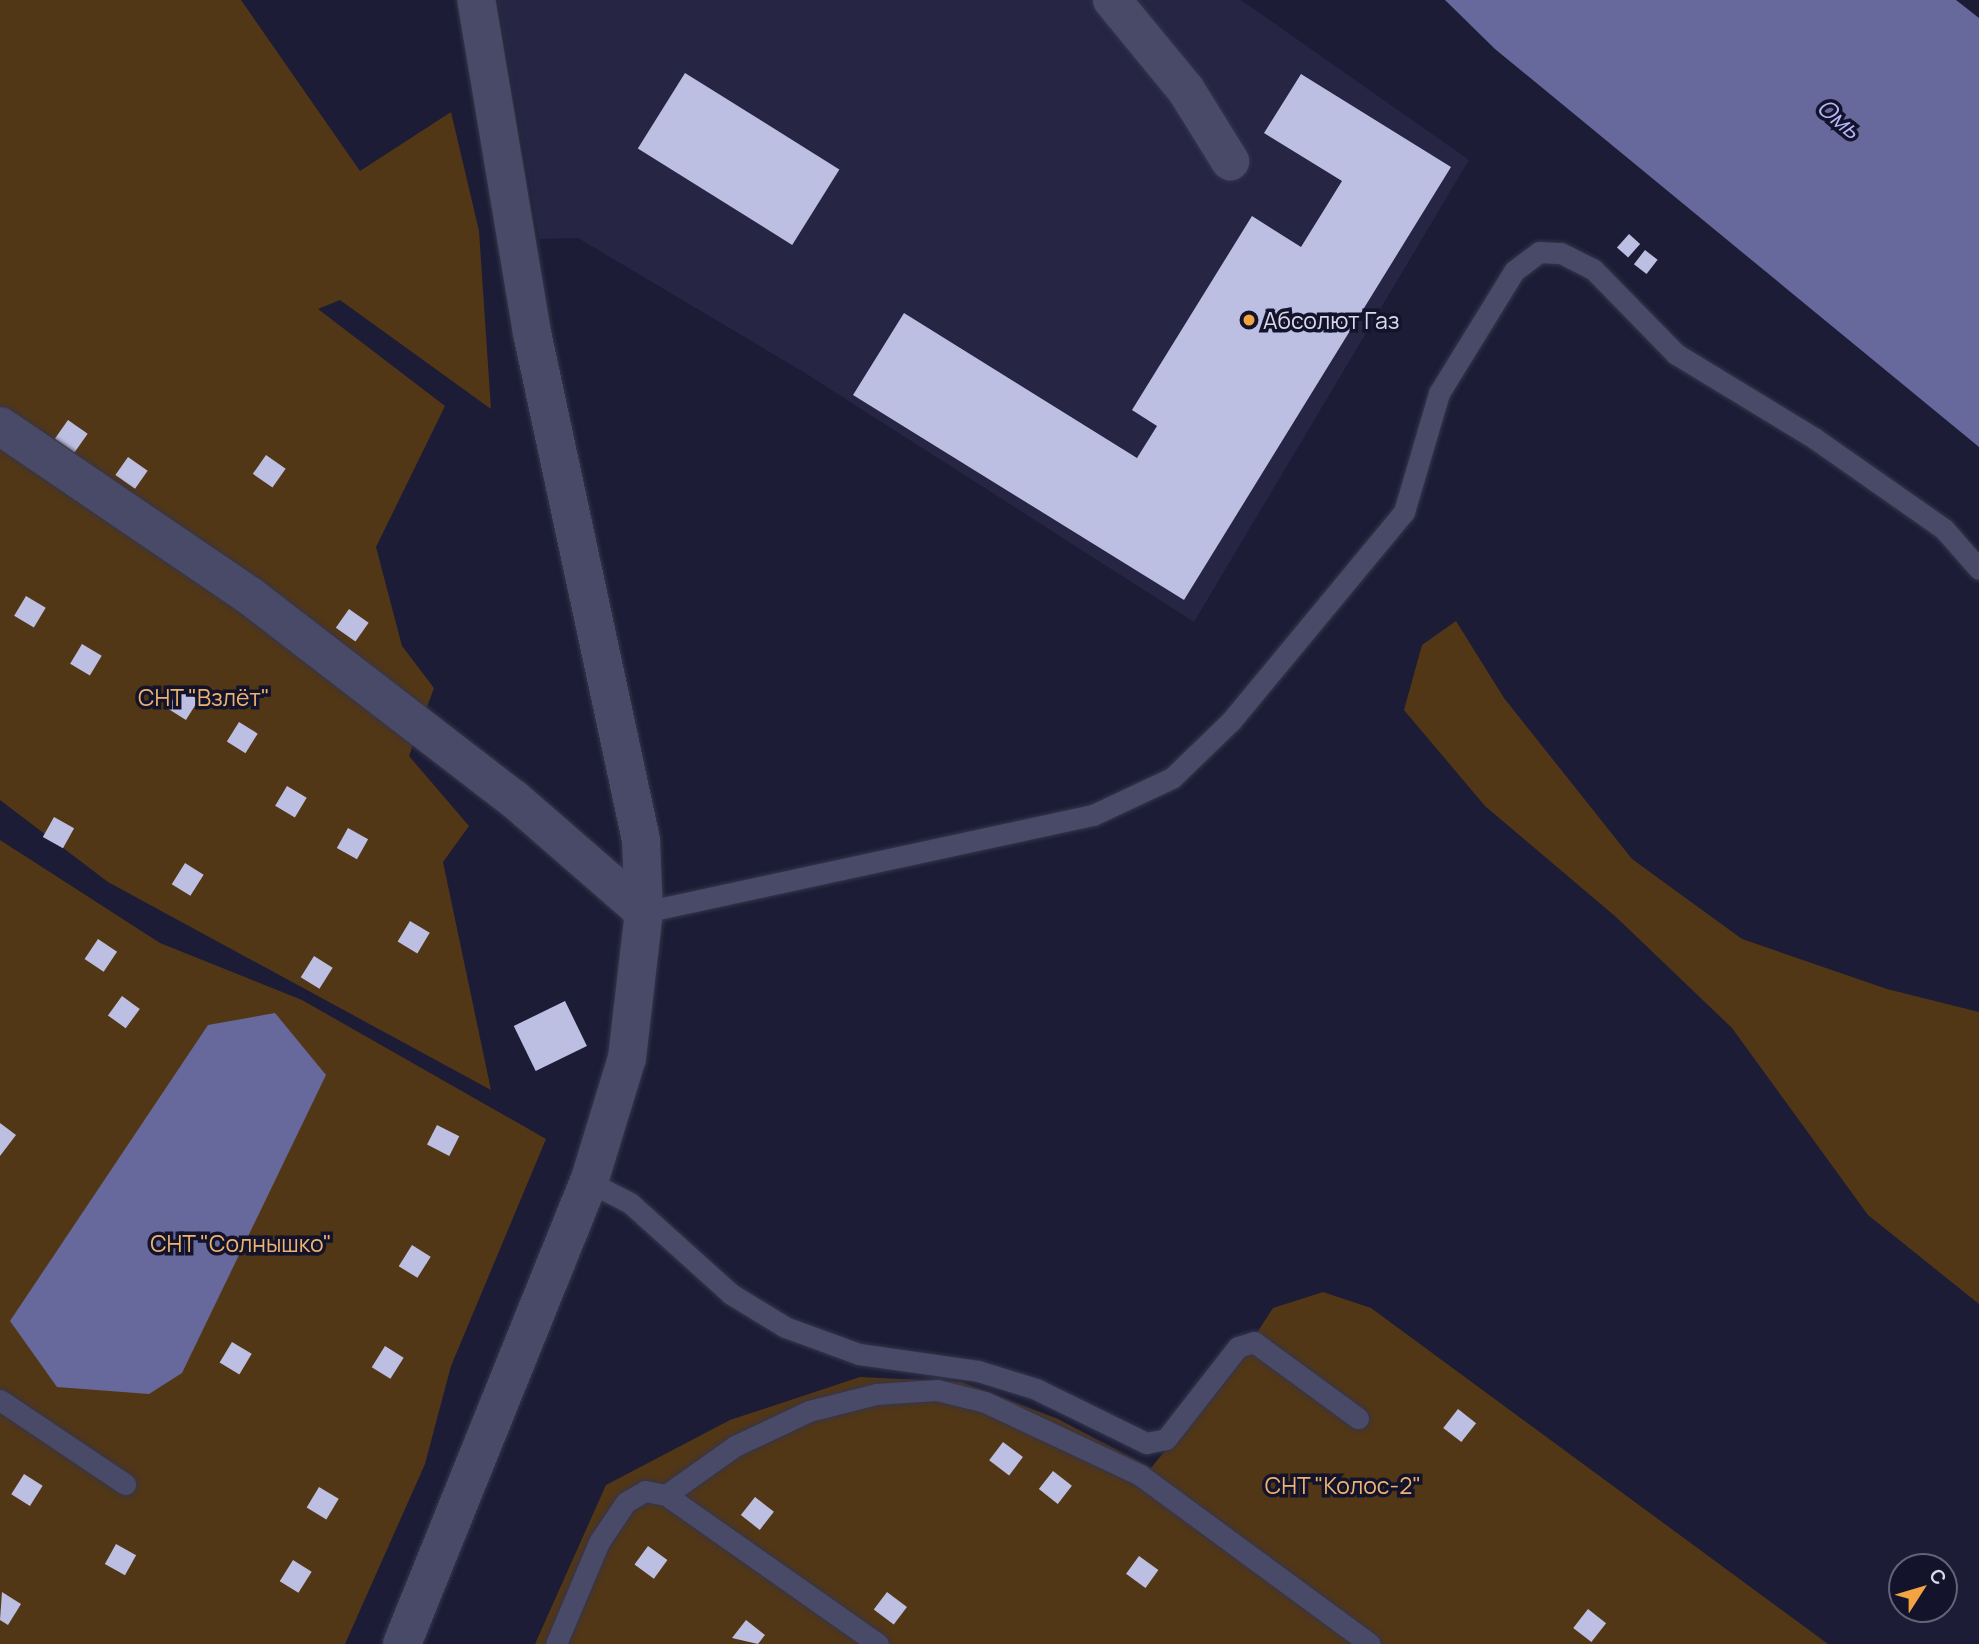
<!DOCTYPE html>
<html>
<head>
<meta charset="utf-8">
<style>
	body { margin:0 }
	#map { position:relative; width:1979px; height:1644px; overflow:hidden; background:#1c1c36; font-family:Manrope,sans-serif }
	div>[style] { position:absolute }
	.built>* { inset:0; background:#262544 }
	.green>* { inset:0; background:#523717 }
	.water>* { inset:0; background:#67699c }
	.building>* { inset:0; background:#bdbfe2; transform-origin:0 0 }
	.roads { filter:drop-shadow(0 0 2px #35354a) drop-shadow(0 0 2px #35354a) }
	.lane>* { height:21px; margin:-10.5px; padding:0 10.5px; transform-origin:10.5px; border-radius:10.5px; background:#494a67 }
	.street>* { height:38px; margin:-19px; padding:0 19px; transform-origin:19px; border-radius:19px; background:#494a67 }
	.dots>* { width:19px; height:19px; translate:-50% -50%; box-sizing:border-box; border:4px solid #13132b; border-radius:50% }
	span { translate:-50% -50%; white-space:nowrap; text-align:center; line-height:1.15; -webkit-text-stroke:7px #13132b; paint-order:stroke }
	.poi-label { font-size:23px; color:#d8daeb }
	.left { translate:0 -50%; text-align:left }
	.park-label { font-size:23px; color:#efb370 }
	.water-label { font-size:24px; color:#b5b8f7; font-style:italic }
	.north { position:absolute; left:1888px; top:1553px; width:70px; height:70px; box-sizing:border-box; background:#13132b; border:2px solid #626378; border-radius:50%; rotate:53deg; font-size:19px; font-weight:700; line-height:28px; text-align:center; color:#d8daeb }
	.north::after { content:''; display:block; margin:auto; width:24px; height:32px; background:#f3a442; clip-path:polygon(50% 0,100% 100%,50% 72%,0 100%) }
</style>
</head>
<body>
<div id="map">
	<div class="built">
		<div style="clip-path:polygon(498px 0,1241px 0,1469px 160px,1194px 622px,805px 373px,578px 238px,539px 239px)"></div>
	</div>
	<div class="green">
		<div style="clip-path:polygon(0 0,241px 0,360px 171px,451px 112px,479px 231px,491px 409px,340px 300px,318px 309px,445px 406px,376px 547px,402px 646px,434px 688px,409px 756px,469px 826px,443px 862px,491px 1090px,108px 882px,0 800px)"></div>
		<div style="clip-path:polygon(1456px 621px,1504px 698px,1632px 859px,1742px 939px,1887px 989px,1979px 1012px,1979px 1304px,1868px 1215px,1732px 1028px,1616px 917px,1485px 806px,1404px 710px,1422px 645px)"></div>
		<div style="clip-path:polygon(0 840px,160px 943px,302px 1000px,546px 1139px,451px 1366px,425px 1464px,345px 1644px,0 1644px)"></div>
		<div style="clip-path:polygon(1323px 1292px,1371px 1308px,1828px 1644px,535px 1644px,606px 1485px,730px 1420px,860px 1377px,961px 1382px,1058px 1419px,1151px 1468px,1240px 1359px,1273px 1308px)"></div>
	</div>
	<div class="water">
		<div style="clip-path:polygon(1445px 0,1956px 0,1979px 18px,1979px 447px,1495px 49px)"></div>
		<div style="clip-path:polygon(275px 1013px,326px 1075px,182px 1373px,149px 1394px,57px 1387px,10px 1321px,208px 1025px)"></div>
	</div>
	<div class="building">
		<div style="left:685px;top:73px;width:182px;height:89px;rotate:32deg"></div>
		<div style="clip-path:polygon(1301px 74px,1451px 167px,1184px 600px,853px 395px,904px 313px,1137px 458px,1157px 426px,1132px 410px,1252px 216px,1301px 247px,1342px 181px,1264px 133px)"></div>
		<div style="left:1629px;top:234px;width:15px;height:18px;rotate:42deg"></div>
		<div style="left:1645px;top:250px;width:16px;height:18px;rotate:38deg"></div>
		<div style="left:68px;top:420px;width:24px;height:23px;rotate:35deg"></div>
		<div style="left:266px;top:455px;width:24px;height:23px;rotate:35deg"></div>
		<div style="left:128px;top:457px;width:24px;height:22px;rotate:35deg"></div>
		<div style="left:26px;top:596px;width:23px;height:23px;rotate:31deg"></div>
		<div style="left:349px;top:609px;width:24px;height:23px;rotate:35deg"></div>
		<div style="left:82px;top:644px;width:23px;height:23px;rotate:31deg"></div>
		<div style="left:180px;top:688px;width:22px;height:24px;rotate:32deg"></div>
		<div style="left:239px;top:722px;width:22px;height:23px;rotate:32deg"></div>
		<div style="left:287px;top:786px;width:23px;height:23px;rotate:31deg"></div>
		<div style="left:54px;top:817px;width:23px;height:23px;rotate:29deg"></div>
		<div style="left:348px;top:828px;width:23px;height:23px;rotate:29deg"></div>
		<div style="left:185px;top:863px;width:22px;height:25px;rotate:32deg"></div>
		<div style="left:410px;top:921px;width:23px;height:24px;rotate:31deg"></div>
		<div style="left:98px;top:939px;width:23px;height:24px;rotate:34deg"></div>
		<div style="left:314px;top:956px;width:22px;height:25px;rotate:32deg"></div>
		<div style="left:122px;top:996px;width:22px;height:24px;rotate:36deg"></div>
		<div style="left:565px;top:1001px;width:50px;height:57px;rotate:64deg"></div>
		<div style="clip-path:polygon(0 1123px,16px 1135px,0 1156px)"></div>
		<div style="left:437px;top:1125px;width:25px;height:22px;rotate:27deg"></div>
		<div style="left:412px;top:1245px;width:22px;height:25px;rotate:32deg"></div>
		<div style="left:232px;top:1342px;width:23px;height:24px;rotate:31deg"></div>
		<div style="left:385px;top:1346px;width:22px;height:25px;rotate:32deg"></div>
		<div style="left:1458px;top:1409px;width:23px;height:24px;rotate:38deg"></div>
		<div style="left:1003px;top:1442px;width:25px;height:23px;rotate:37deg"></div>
		<div style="left:1053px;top:1471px;width:24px;height:23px;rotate:38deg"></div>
		<div style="left:24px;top:1474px;width:22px;height:24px;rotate:32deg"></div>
		<div style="left:319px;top:1487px;width:23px;height:24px;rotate:31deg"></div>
		<div style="left:755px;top:1497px;width:24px;height:23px;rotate:38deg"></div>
		<div style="left:116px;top:1544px;width:23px;height:23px;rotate:29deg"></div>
		<div style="left:648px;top:1546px;width:24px;height:23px;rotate:36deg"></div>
		<div style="left:1139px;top:1556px;width:24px;height:22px;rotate:36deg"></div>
		<div style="left:293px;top:1560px;width:22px;height:25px;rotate:32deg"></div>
		<div style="clip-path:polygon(2px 1592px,21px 1604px,8px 1625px,0 1620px)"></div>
		<div style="left:887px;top:1592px;width:25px;height:22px;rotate:37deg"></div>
		<div style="left:1588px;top:1609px;width:23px;height:24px;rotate:38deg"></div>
		<div style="clip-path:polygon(746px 1620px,765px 1635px,758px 1644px,732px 1638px)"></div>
	</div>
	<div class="roads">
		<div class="lane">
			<div style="left:644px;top:912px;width:459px;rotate:-12.2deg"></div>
			<div style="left:1093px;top:815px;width:87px;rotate:-25.1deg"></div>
			<div style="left:1172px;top:778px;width:82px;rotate:-44deg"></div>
			<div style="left:1231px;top:721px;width:271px;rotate:-50.4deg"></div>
			<div style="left:1404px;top:512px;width:124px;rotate:-73.6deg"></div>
			<div style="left:1439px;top:393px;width:143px;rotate:-58.4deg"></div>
			<div style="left:1514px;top:271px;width:31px;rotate:-37deg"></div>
			<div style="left:1539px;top:252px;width:22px;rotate:3deg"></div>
			<div style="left:1561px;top:253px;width:36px;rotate:27deg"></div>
			<div style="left:1593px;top:269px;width:119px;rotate:45.7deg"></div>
			<div style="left:1676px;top:354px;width:162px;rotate:31.3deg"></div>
			<div style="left:1814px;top:438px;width:159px;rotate:35deg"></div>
			<div style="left:1944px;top:529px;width:53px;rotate:48.8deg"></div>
			<div style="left:589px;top:1182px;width:46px;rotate:27.1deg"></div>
			<div style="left:630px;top:1203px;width:136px;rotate:42deg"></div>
			<div style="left:731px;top:1294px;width:63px;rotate:31.4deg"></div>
			<div style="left:785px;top:1327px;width:79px;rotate:20deg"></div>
			<div style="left:859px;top:1354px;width:120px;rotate:8.1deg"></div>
			<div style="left:978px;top:1371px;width:61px;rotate:17.2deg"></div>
			<div style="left:1036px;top:1389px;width:123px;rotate:26.1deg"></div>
			<div style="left:1146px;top:1443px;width:20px;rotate:-11deg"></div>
			<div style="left:1166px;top:1439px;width:117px;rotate:-52deg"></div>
			<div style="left:1238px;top:1347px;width:17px;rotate:-17deg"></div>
			<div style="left:1254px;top:1342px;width:129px;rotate:36.2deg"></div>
			<div style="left:0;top:1400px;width:151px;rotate:33.9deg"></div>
			<div style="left:666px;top:1495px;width:85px;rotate:-35.4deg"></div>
			<div style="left:735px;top:1446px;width:82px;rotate:-25.3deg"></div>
			<div style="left:809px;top:1411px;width:69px;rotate:-14.2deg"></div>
			<div style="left:876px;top:1394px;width:61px;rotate:-3.8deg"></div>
			<div style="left:937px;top:1390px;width:49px;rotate:14deg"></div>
			<div style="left:985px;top:1402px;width:171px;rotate:25.2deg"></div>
			<div style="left:1140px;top:1475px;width:285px;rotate:36.3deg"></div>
			<div style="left:556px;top:1644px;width:111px;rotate:-67.1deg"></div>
			<div style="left:599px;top:1542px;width:48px;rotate:-56deg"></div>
			<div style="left:626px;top:1502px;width:22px;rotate:-30deg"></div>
			<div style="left:645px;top:1491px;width:21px;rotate:11deg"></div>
			<div style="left:666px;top:1495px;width:259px;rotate:35.1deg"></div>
		</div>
		<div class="street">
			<div style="left:1112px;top:0;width:117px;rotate:50.6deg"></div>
			<div style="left:1186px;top:90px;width:84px;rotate:58.2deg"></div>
			<div style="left:0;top:426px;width:302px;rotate:34.2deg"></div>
			<div style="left:250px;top:596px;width:333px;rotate:37.6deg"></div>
			<div style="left:514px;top:799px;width:172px;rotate:41deg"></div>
			<div style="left:402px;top:1644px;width:498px;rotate:-68deg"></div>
			<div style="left:589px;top:1182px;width:130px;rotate:-73deg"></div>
			<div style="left:627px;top:1058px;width:147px;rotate:-83.4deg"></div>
			<div style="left:644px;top:912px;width:72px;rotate:-92.4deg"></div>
			<div style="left:641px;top:840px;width:519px;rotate:-102.13deg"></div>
			<div style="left:532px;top:333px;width:338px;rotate:-99.5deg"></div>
		</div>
	</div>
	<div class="dots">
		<div style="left:1249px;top:320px;background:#f3a442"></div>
	</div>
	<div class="poi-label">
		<span class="left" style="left:1263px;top:320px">Абсолют Газ</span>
	</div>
	<div class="park-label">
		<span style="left:204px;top:697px">СНТ "Взлёт"</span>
		<span style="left:241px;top:1243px">СНТ "Солнышко"</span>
		<span style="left:1343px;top:1485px">СНТ "Колос-2"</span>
	</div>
	<div class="water-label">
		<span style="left:1839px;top:118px;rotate:40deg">Омь</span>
	</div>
	<div class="north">С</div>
</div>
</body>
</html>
